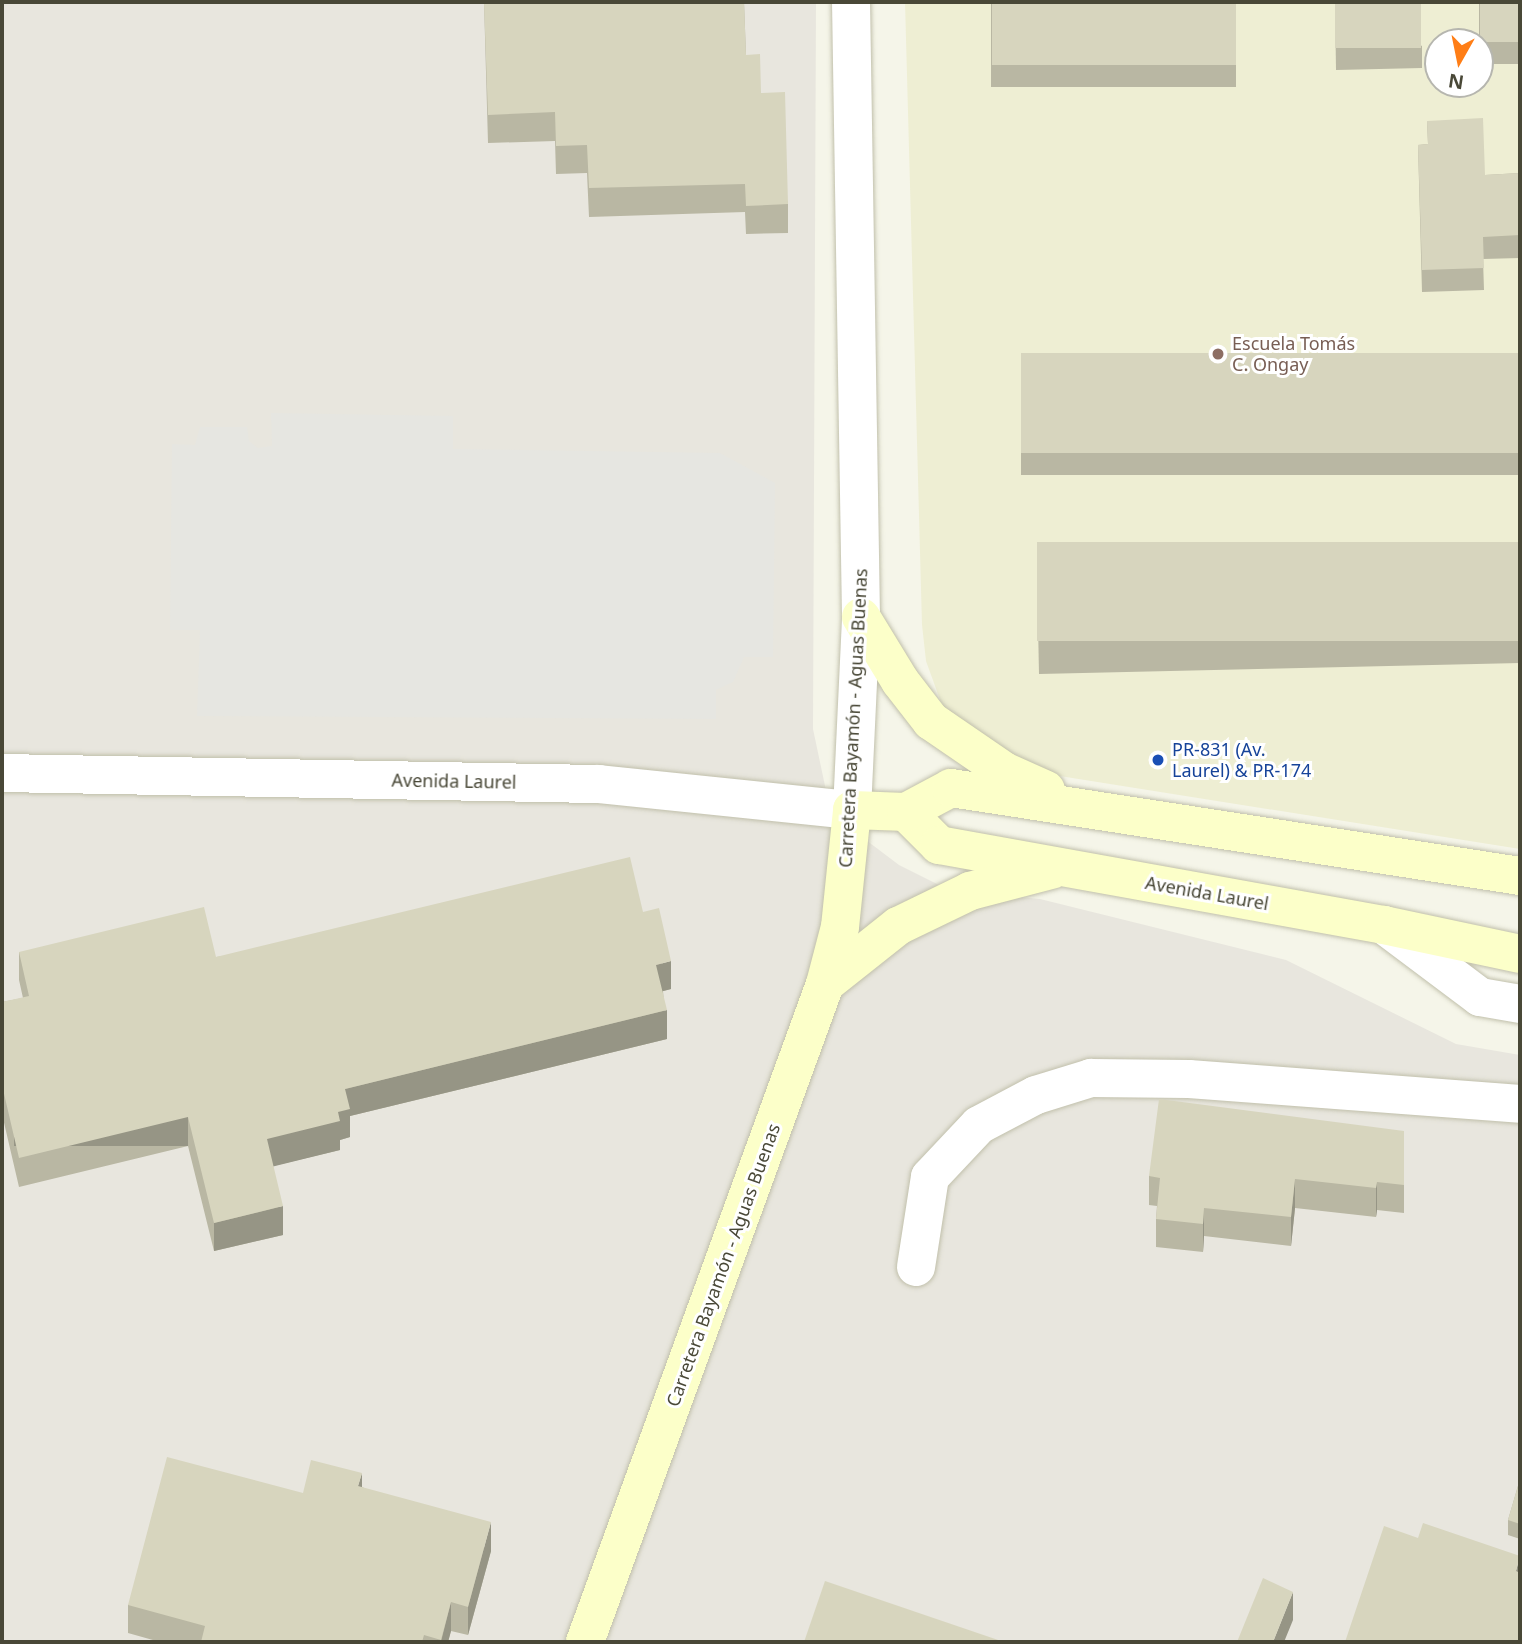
<!DOCTYPE html>
<html>
<head>
<meta charset="utf-8">
<style>
	body { margin:0 }
	#map { position:relative; width:1522px; height:1644px; overflow:hidden; background:#f5f5e9; font-family:"Noto Sans",sans-serif }
	div>[style] { position:absolute }
	.industrial>* { inset:0; background:#e8e6de }
	.education>* { inset:0; background:#eeeed3 }
	.parking>* { inset:0; background:#e6e6e1 }
	.roads { filter:drop-shadow(0 0 2px #c1c0ab) drop-shadow(0 0 2px #c1c0ab) }
	.minor>* { height:38px; margin:-19px; padding:0 19px; transform-origin:19px; border-radius:19px; background:#fff }
	.tertiary>* { height:38px; margin:-19px; padding:0 19px; transform-origin:19px; border-radius:19px; background:#fff }
	.secondary>* { height:38px; margin:-19px; padding:0 19px; transform-origin:19px; border-radius:19px; background:#fcffc9 }
	.wall>* { inset:0; background:#b9b7a3; transform-origin:0 0 }
	.shaded-wall>* { inset:0; background:#969585; transform-origin:0 0 }
	.building>* { inset:0; background:#d7d5be; transform-origin:0 0 }
	.dots>* { width:19px; height:19px; translate:-50% -50%; box-sizing:border-box; border:4px solid #fff; border-radius:50% }
	span { translate:-50% -50%; white-space:nowrap; text-align:center; line-height:1.15; -webkit-text-stroke:6px #fff; paint-order:stroke }
	.education-label { font-size:18px; color:#785e54 }
	.left { translate:0 -50%; text-align:left }
	.street-label { font-size:18px; color:#494837 }
	.transit-label { font-size:18px; color:#164399 }
	.frame { position:absolute; inset:0; border:4px solid #494837; pointer-events:none }
	.north { position:absolute; left:1424px; top:28px; width:70px; height:70px; box-sizing:border-box; background:#fff; border:2px solid #b6b6af; border-radius:50%; rotate:189deg; font-size:19px; font-weight:700; line-height:28px; text-align:center; color:#494837 }
	.north::after { content:''; display:block; margin:auto; width:24px; height:32px; background:#ff7e16; clip-path:polygon(50% 0,100% 100%,50% 72%,0 100%) }
</style>
</head>
<body>
<div id="map">
	<div class="industrial">
		<div style="clip-path:polygon(2px 2px,816px 2px,813px 729px,828px 800px,862px 837px,899px 865px,951px 891px,1040px 899px,1286px 960px,1456px 1044px,1520px 1055px,1520px 1642px,2px 1642px)"></div>
	</div>
	<div class="education">
		<div style="clip-path:polygon(evenodd,905px 2px,1520px 2px,1520px 849px,1022px 770px,946px 716px,926px 661px,922px 625px,905px 2px,1438px 42px,1480px 42px,1480px 84px,1438px 84px,1438px 42px)"></div>
	</div>
	<div class="parking">
		<div style="clip-path:polygon(271px 413px,453px 416px,453px 449px,720px 453px,775px 483px,773px 657px,744px 657px,733px 682px,716px 690px,716px 719px,197px 716px,200px 630px,170px 630px,172px 444px,195px 445px,200px 427px,247px 427px,249px 441px,258px 448px,272px 446px)"></div>
	</div>
	<div class="roads">
		<div class="minor">
			<div style="left:1384px;top:925px;width:120px;rotate:36.9deg"></div>
			<div style="left:1480px;top:997px;width:41px;rotate:9.9deg"></div>
			<div style="left:916px;top:1267px;width:91px;rotate:-81.2deg"></div>
			<div style="left:930px;top:1177px;width:71px;rotate:-46.7deg"></div>
			<div style="left:979px;top:1125px;width:64px;rotate:-27.8deg"></div>
			<div style="left:1036px;top:1095px;width:58px;rotate:-17.2deg"></div>
			<div style="left:1091px;top:1078px;width:98px;rotate:0.6deg"></div>
			<div style="left:1189px;top:1079px;width:332px;rotate:4.3deg"></div>
		</div>
		<div class="tertiary">
			<div style="left:2px;top:773px;width:597px;rotate:1.06deg"></div>
			<div style="left:599px;top:784px;width:254px;rotate:5.9deg"></div>
			<div style="left:852px;top:810px;width:193px;rotate:-87.3deg"></div>
			<div style="left:861px;top:617px;width:615px;rotate:-90.93deg"></div>
		</div>
		<div class="secondary">
			<div style="left:861px;top:617px;width:75px;rotate:58.6deg"></div>
			<div style="left:900px;top:681px;width:51px;rotate:52.2deg"></div>
			<div style="left:931px;top:721px;width:88px;rotate:34.4deg"></div>
			<div style="left:1004px;top:771px;width:46px;rotate:24.3deg"></div>
			<div style="left:906px;top:812px;width:47px;rotate:45deg"></div>
			<div style="left:939px;top:845px;width:452px;rotate:10.2deg"></div>
			<div style="left:1384px;top:925px;width:139px;rotate:12deg"></div>
			<div style="left:825px;top:984px;width:93px;rotate:-38.5deg"></div>
			<div style="left:898px;top:926px;width:80px;rotate:-25.9deg"></div>
			<div style="left:970px;top:891px;width:84px;rotate:-14.5deg"></div>
			<div style="left:585px;top:1642px;width:700px;rotate:-69.96deg"></div>
			<div style="left:825px;top:984px;width:59px;rotate:-75.3deg"></div>
			<div style="left:840px;top:927px;width:118px;rotate:-84.1deg"></div>
			<div style="left:852px;top:810px;width:54px;rotate:2.1deg"></div>
			<div style="left:906px;top:812px;width:51px;rotate:-28.1deg"></div>
			<div style="left:951px;top:788px;width:576px;rotate:8.79deg"></div>
		</div>
	</div>
	<div class="wall">
		<div style="clip-path:polygon(484px 2px,744px 2px,746px 55px,761px 93px,788px 204px,788px 233px,746px 234px,745px 212px,589px 217px,587px 173px,556px 174px,555px 141px,488px 143px)"></div>
		<div style="left:991px;top:2px;width:245px;height:85px"></div>
		<div style="clip-path:polygon(1335px 2px,1422px 46px,1422px 68px,1336px 70px)"></div>
		<div style="left:1479px;top:2px;width:41px;height:62px"></div>
		<div style="clip-path:polygon(1427px 121px,1485px 175px,1520px 173px,1520px 258px,1483px 259px,1484px 290px,1422px 292px,1418px 145px,1428px 144px)"></div>
		<div style="left:1520px;top:353px;width:122px;height:499px;rotate:90deg"></div>
		<div style="clip-path:polygon(1520px 542px,1520px 663px,1039px 674px,1037px 575px)"></div>
		<div style="clip-path:polygon(643px 912px,671px 989px,663px 991px,667px 1039px,350px 1116px,350px 1137px,340px 1140px,340px 1150px,273px 1166px,283px 1235px,214px 1251px,188px 1146px,19px 1187px,2px 1114px,2px 1002px,23px 998px,19px 980px,19px 952px,216px 957px)"></div>
		<div style="clip-path:polygon(1404px 1131px,1404px 1213px,1377px 1210px,1376px 1217px,1295px 1208px,1291px 1246px,1204px 1236px,1203px 1252px,1156px 1247px,1156px 1219px,1157px 1206px,1149px 1205px,1149px 1176px)"></div>
		<div style="clip-path:polygon(1520px 1334px,1520px 1427px,1518px 1427px)"></div>
		<div style="clip-path:polygon(1520px 1479px,1520px 1539px,1508px 1535px,1508px 1520px)"></div>
		<div style="clip-path:polygon(362px 1487px,491px 1551px,468px 1635px,451px 1631px,448px 1642px,160px 1642px,128px 1633px,128px 1605px,303px 1493px)"></div>
	</div>
	<div class="shaded-wall">
		<div style="clip-path:polygon(671px 961px,671px 989px,656px 993px,656px 965px)"></div>
		<div style="clip-path:polygon(667px 1010px,667px 1039px,350px 1116px,350px 1137px,340px 1140px,340px 1150px,267px 1168px,267px 1139px,345px 1089px)"></div>
		<div style="left:188px;top:1117px;width:29px;height:174px;rotate:90deg"></div>
		<div style="clip-path:polygon(1295px 1179px,1295px 1208px,1291px 1246px,1291px 1217px)"></div>
		<div style="clip-path:polygon(1377px 1182px,1377px 1210px,1376px 1217px,1376px 1188px)"></div>
		<div style="clip-path:polygon(283px 1206px,283px 1235px,214px 1251px,214px 1223px)"></div>
		<div style="clip-path:polygon(1204px 1208px,1204px 1236px,1203px 1252px,1203px 1224px)"></div>
		<div style="clip-path:polygon(362px 1473px,362px 1501px,358px 1486px)"></div>
		<div style="clip-path:polygon(491px 1522px,491px 1551px,468px 1635px,468px 1607px)"></div>
		<div style="clip-path:polygon(1520px 1556px,1520px 1584px,1516px 1571px)"></div>
		<div style="clip-path:polygon(1293px 1592px,1293px 1620px,1284px 1642px,1273px 1642px)"></div>
		<div style="clip-path:polygon(451px 1602px,451px 1631px,448px 1642px,441px 1642px)"></div>
	</div>
	<div class="building">
		<div style="clip-path:polygon(484px 2px,744px 2px,746px 55px,760px 54px,761px 93px,785px 92px,788px 204px,746px 206px,745px 184px,589px 188px,587px 145px,556px 146px,555px 112px,488px 115px)"></div>
		<div style="left:992px;top:2px;width:244px;height:63px"></div>
		<div style="left:1335px;top:2px;width:86px;height:46px"></div>
		<div style="left:1480px;top:2px;width:40px;height:40px"></div>
		<div style="clip-path:polygon(1483px 118px,1485px 175px,1520px 173px,1520px 235px,1483px 237px,1484px 268px,1422px 270px,1418px 145px,1428px 144px,1427px 121px)"></div>
		<div style="left:1520px;top:353px;width:100px;height:499px;rotate:90deg"></div>
		<div style="left:1520px;top:542px;width:99px;height:483px;rotate:90deg"></div>
		<div style="clip-path:polygon(630px 857px,643px 912px,659px 908px,671px 961px,656px 965px,667px 1010px,345px 1089px,350px 1109px,338px 1112px,340px 1121px,267px 1139px,283px 1206px,214px 1223px,188px 1117px,19px 1158px,2px 1085px,2px 1002px,29px 996px,19px 952px,204px 907px,216px 957px)"></div>
		<div style="clip-path:polygon(1159px 1099px,1404px 1131px,1404px 1185px,1377px 1182px,1376px 1188px,1295px 1179px,1291px 1217px,1204px 1208px,1203px 1224px,1156px 1219px,1160px 1178px,1149px 1176px)"></div>
		<div style="clip-path:polygon(1520px 1334px,1520px 1400px,1518px 1400px,1519px 1336px)"></div>
		<div style="clip-path:polygon(167px 1457px,303px 1493px,311px 1460px,362px 1473px,358px 1486px,491px 1522px,468px 1607px,451px 1602px,441px 1640px,424px 1635px,422px 1642px,201px 1642px,205px 1626px,128px 1605px)"></div>
		<div style="clip-path:polygon(1520px 1479px,1520px 1524px,1508px 1520px)"></div>
		<div style="clip-path:polygon(1423px 1523px,1520px 1556px,1516px 1571px,1520px 1573px,1520px 1642px,1345px 1642px,1384px 1526px,1418px 1538px)"></div>
		<div style="clip-path:polygon(1263px 1578px,1293px 1592px,1273px 1642px,1237px 1642px)"></div>
		<div style="clip-path:polygon(825px 1581px,1004px 1642px,804px 1642px)"></div>
	</div>
	<div class="dots">
		<div style="left:1218px;top:354px;background:#8d6e63"></div>
		<div style="left:1158px;top:760px;background:#1a4fb4"></div>
	</div>
	<div class="education-label">
		<span class="left" style="left:1232px;top:354px">Escuela Tomás<br>C. Ongay</span>
	</div>
	<div class="street-label">
		<span style="left:853px;top:718px;rotate:-87deg">Carretera Bayamón - Aguas Buenas</span>
		<span style="left:454px;top:781px;rotate:1deg">Avenida Laurel</span>
		<span style="left:1207px;top:893px;rotate:10deg">Avenida Laurel</span>
		<span style="left:723px;top:1265px;rotate:-70deg">Carretera Bayamón - Aguas Buenas</span>
	</div>
	<div class="transit-label">
		<span class="left" style="left:1172px;top:760px">PR-831 (Av.<br>Laurel) &amp; PR-174</span>
	</div>
	<div class="frame"></div>
	<div class="north">N</div>
</div>
</body>
</html>
